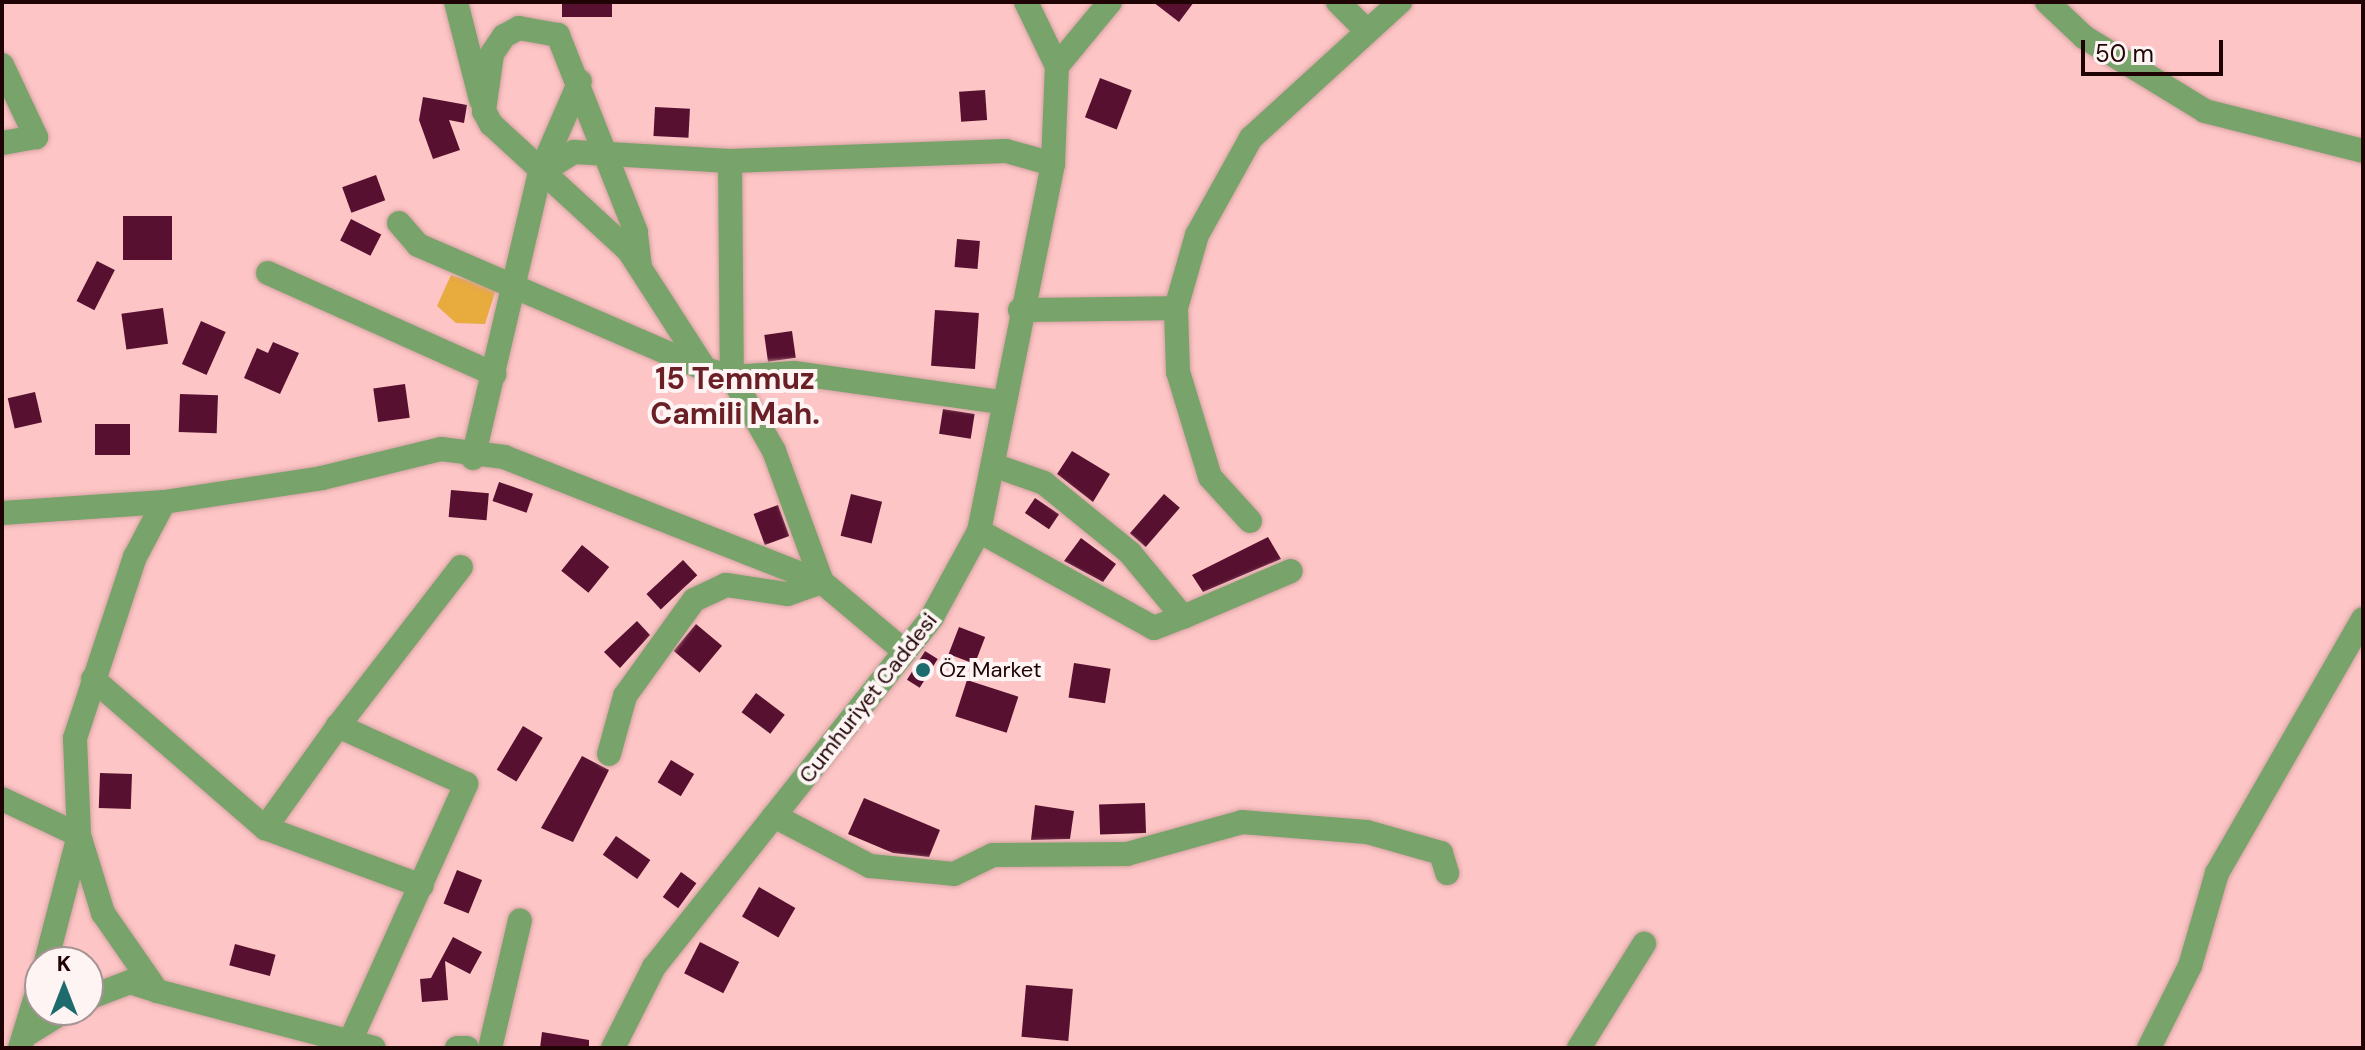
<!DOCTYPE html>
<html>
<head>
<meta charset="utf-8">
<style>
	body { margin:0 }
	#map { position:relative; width:2365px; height:1050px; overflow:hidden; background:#fdc5c5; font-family:"DM Sans",sans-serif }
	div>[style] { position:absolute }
	.green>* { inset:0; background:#e7ab3e }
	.building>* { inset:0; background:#571030; transform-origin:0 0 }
	.roads { filter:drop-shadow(0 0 2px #d5a2a2) drop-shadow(0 0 2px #d5a2a2) }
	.minor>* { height:24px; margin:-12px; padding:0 12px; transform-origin:12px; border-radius:12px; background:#78a46b }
	.dots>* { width:22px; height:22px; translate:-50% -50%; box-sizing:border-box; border:4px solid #fdf4f3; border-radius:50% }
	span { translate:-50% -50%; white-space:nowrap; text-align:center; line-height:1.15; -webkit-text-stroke:8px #fdf4f3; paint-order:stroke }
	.poi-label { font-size:22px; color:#200305 }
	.left { translate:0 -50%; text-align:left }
	.street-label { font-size:22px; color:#200305 }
	.district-label { font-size:30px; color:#6a1f27; font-weight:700 }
	.frame { position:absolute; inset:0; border:4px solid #200305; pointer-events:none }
	.north { position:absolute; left:24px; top:946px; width:80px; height:80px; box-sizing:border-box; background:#fdf4f3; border:2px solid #a59494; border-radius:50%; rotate:0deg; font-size:22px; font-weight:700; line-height:32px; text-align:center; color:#200305 }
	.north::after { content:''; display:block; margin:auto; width:28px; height:36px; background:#1e6b6e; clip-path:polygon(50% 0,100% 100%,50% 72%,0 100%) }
	.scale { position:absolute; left:2081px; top:40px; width:142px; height:36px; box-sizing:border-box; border:4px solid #200305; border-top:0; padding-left:10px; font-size:24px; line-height:28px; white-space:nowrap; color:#200305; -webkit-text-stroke:6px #fdf4f3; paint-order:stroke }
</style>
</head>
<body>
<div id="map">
	<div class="green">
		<div style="clip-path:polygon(451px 275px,496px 289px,485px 324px,456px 323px,437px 306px)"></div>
	</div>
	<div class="building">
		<div style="left:562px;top:2px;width:50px;height:15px"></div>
		<div style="clip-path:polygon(1153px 2px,1194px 2px,1179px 22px)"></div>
		<div style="left:1100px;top:78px;width:34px;height:42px;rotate:21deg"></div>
		<div style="left:985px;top:90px;width:30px;height:26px;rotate:86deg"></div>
		<div style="clip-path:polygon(423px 97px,467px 105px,464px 123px,449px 120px,460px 150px,433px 159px,419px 120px)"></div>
		<div style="left:655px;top:107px;width:35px;height:29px;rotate:3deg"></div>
		<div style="left:376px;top:175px;width:27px;height:36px;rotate:70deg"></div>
		<div style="left:123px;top:216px;width:49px;height:44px"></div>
		<div style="left:351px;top:219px;width:34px;height:24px;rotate:27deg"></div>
		<div style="left:957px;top:239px;width:23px;height:28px;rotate:5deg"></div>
		<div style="left:97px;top:261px;width:20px;height:45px;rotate:27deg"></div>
		<div style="left:163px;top:308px;width:36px;height:42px;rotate:82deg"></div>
		<div style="left:935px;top:310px;width:44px;height:56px;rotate:4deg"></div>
		<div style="left:201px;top:321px;width:27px;height:47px;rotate:24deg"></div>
		<div style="left:792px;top:331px;width:27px;height:28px;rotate:82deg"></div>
		<div style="clip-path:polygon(273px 342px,299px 353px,280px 394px,244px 378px,257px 348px,268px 353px)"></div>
		<div style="left:405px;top:384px;width:34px;height:32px;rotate:82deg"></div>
		<div style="left:35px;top:392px;width:31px;height:28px;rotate:77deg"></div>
		<div style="left:180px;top:394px;width:38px;height:38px;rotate:2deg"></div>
		<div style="left:943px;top:409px;width:32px;height:25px;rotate:9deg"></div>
		<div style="left:95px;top:424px;width:35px;height:31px"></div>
		<div style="clip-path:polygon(1072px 451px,1110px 474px,1093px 502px,1057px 474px)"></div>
		<div style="left:499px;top:482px;width:36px;height:20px;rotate:19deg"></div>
		<div style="left:451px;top:490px;width:38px;height:27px;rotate:5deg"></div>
		<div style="left:851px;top:494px;width:32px;height:43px;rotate:14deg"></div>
		<div style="left:1164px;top:494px;width:21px;height:52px;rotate:41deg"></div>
		<div style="left:1035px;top:498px;width:29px;height:18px;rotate:34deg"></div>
		<div style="left:778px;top:505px;width:33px;height:26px;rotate:70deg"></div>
		<div style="clip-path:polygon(1268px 537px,1281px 559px,1203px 592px,1192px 575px)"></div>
		<div style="clip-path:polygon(1081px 538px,1116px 564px,1103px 582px,1064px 561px)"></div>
		<div style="left:582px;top:545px;width:35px;height:33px;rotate:39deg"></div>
		<div style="left:683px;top:560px;width:21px;height:50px;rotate:47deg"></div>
		<div style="clip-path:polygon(637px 621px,650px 635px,620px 668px,604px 652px)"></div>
		<div style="left:696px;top:624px;width:34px;height:35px;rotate:40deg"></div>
		<div style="left:959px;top:627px;width:28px;height:29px;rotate:21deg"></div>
		<div style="left:925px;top:651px;width:15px;height:34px;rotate:32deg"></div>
		<div style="left:1074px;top:663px;width:37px;height:35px;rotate:9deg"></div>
		<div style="left:967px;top:680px;width:54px;height:38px;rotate:18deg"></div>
		<div style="left:756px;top:693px;width:36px;height:24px;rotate:37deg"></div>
		<div style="left:523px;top:726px;width:23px;height:51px;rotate:31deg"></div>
		<div style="clip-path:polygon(582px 756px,609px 770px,573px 842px,541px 828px)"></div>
		<div style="left:671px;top:760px;width:27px;height:26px;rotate:31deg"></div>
		<div style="left:100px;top:773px;width:32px;height:35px;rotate:2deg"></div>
		<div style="clip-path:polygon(864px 798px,940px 830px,929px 857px,893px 853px,848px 834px)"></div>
		<div style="left:1145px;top:803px;width:30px;height:46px;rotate:88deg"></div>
		<div style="clip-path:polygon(1035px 805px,1074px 811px,1070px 839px,1031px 840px)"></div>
		<div style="left:616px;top:836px;width:42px;height:23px;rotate:35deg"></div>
		<div style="left:457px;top:870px;width:27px;height:36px;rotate:22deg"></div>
		<div style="left:681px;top:872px;width:19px;height:31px;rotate:36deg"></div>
		<div style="left:759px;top:887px;width:42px;height:34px;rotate:30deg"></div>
		<div style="clip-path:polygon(453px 937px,482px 952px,470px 974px,445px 961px,448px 1000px,422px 1002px,420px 979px,431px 978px)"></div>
		<div style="left:700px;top:942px;width:44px;height:35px;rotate:27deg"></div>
		<div style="left:235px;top:944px;width:42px;height:22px;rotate:15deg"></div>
		<div style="left:1026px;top:985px;width:47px;height:52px;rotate:5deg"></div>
		<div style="clip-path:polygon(542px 1032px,589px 1040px,589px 1048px,540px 1048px)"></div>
	</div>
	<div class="roads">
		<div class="minor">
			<div style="left:456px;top:2px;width:101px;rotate:75.7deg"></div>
			<div style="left:1026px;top:2px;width:71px;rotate:64.2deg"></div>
			<div style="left:1338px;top:2px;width:41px;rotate:45deg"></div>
			<div style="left:2047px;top:2px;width:51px;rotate:43.4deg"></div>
			<div style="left:2084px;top:37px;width:142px;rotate:31.4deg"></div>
			<div style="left:2205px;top:111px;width:163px;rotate:14.2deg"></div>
			<div style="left:2px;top:65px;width:80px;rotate:64.7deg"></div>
			<div style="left:36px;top:137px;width:35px;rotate:170deg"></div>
			<div style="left:1057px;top:66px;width:83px;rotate:-50.4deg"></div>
			<div style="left:730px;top:161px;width:216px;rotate:89.5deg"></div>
			<div style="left:732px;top:377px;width:62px;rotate:-3.7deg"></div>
			<div style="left:794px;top:373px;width:209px;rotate:8deg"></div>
			<div style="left:540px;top:173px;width:40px;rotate:-32deg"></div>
			<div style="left:574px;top:152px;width:156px;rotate:3.3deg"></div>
			<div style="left:730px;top:161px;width:276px;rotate:-2.1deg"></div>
			<div style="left:1006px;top:151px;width:49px;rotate:15.5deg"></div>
			<div style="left:399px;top:223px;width:29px;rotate:49deg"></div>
			<div style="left:418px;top:245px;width:313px;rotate:23.4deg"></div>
			<div style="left:640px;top:267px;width:35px;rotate:-97deg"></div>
			<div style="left:636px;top:232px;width:212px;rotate:-111.6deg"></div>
			<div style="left:558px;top:35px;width:40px;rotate:-170deg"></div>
			<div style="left:519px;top:28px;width:17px;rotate:152deg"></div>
			<div style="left:504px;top:36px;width:22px;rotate:124deg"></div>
			<div style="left:492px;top:54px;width:58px;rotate:98deg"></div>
			<div style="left:484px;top:111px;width:15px;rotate:62deg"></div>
			<div style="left:491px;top:124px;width:188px;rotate:42.6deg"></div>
			<div style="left:629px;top:251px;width:140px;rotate:57.2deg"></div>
			<div style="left:705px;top:369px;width:28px;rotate:17deg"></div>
			<div style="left:732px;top:377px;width:85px;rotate:60.4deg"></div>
			<div style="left:774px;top:451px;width:140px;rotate:69.9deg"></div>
			<div style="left:822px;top:582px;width:107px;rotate:40.1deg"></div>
			<div style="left:268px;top:273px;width:248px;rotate:24.1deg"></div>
			<div style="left:1020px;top:310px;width:156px;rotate:-0.7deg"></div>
			<div style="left:473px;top:458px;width:293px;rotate:-76.8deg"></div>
			<div style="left:540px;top:173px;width:100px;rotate:-66.5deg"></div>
			<div style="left:993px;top:465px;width:54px;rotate:19.4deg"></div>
			<div style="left:1044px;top:483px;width:111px;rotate:39.1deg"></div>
			<div style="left:1130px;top:553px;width:83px;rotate:50.4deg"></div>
			<div style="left:1183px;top:617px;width:117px;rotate:-23.1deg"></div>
			<div style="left:2px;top:513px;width:162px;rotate:-3.9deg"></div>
			<div style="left:164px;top:502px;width:160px;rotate:-8.6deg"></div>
			<div style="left:322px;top:478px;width:122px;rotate:-13.7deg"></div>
			<div style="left:441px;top:449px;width:64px;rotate:7.2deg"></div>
			<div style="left:504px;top:457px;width:342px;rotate:21.5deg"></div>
			<div style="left:822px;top:582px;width:37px;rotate:161deg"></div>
			<div style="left:787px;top:594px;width:62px;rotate:-171.6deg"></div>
			<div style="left:726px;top:585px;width:35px;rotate:155deg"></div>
			<div style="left:694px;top:600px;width:118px;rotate:125.7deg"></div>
			<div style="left:625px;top:696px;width:60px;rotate:105.4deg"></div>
			<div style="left:1250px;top:521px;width:59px;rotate:-132.3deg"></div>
			<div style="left:1210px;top:477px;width:110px;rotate:-106.9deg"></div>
			<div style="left:1178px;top:372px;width:64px;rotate:-91.8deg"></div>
			<div style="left:1176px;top:308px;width:76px;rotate:-74deg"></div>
			<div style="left:1197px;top:235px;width:111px;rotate:-60.9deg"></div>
			<div style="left:1251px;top:138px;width:202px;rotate:-42.4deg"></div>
			<div style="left:979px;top:531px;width:200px;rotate:29deg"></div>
			<div style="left:1154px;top:628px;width:31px;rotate:-21deg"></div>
			<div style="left:93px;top:679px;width:228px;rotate:40.9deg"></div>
			<div style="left:265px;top:828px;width:167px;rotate:20.3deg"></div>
			<div style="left:2px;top:799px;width:85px;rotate:25.1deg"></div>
			<div style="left:79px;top:835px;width:82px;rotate:72.9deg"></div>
			<div style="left:103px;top:913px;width:95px;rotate:55.3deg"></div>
			<div style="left:157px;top:991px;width:224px;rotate:14.7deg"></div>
			<div style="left:774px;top:816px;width:108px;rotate:27.5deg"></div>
			<div style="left:870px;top:866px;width:84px;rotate:5.4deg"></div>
			<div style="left:954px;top:874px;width:43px;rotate:-26deg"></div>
			<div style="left:993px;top:855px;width:134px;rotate:-0.4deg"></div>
			<div style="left:1127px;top:854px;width:119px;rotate:-15.5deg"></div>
			<div style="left:1242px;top:822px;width:125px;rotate:4.6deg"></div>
			<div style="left:1367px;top:832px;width:77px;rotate:15.8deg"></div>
			<div style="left:1441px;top:853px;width:21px;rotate:73deg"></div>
			<div style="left:265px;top:828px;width:125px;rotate:-54.4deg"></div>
			<div style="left:46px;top:962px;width:131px;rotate:-75.4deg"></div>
			<div style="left:79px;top:835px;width:97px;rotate:-92.4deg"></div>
			<div style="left:75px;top:738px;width:191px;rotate:-71.7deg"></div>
			<div style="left:135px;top:557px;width:62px;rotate:-62.2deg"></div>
			<div style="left:88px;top:998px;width:45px;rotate:-20.9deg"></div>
			<div style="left:130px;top:982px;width:28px;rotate:18deg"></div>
			<div style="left:24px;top:1036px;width:49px;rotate:-31.8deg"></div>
			<div style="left:20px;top:1048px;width:68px;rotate:-72.9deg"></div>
			<div style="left:347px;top:1048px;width:290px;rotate:-65.7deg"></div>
			<div style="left:466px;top:784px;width:141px;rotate:-155.6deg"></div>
			<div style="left:338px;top:726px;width:201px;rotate:-52.3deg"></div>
			<div style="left:457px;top:1048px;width:10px"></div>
			<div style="left:490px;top:1048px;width:131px;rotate:-76.8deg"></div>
			<div style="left:613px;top:1048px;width:91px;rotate:-63.2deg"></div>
			<div style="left:654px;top:967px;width:447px;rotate:-51.5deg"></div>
			<div style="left:932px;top:617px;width:98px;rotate:-61.3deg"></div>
			<div style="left:979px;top:531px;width:374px;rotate:-78.6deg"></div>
			<div style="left:1053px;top:164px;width:98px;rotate:-87.7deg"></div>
			<div style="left:1579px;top:1048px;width:123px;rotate:-58deg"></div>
			<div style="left:2149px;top:1048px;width:92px;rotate:-63.4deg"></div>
			<div style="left:2190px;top:966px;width:97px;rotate:-73.8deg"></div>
			<div style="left:2217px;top:873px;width:293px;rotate:-60.1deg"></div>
		</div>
	</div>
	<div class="dots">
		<div style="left:923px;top:670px;background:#1e6b6e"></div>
	</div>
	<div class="poi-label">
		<span class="left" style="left:939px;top:670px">Öz Market</span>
	</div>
	<div class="street-label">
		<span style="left:868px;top:698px;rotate:-52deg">Cumhuriyet Caddesi</span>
	</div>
	<div class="district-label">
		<span style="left:735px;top:396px">15 Temmuz<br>Camili Mah.</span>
	</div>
	<div class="frame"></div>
	<div class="north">K</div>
	<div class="scale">50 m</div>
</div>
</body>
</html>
